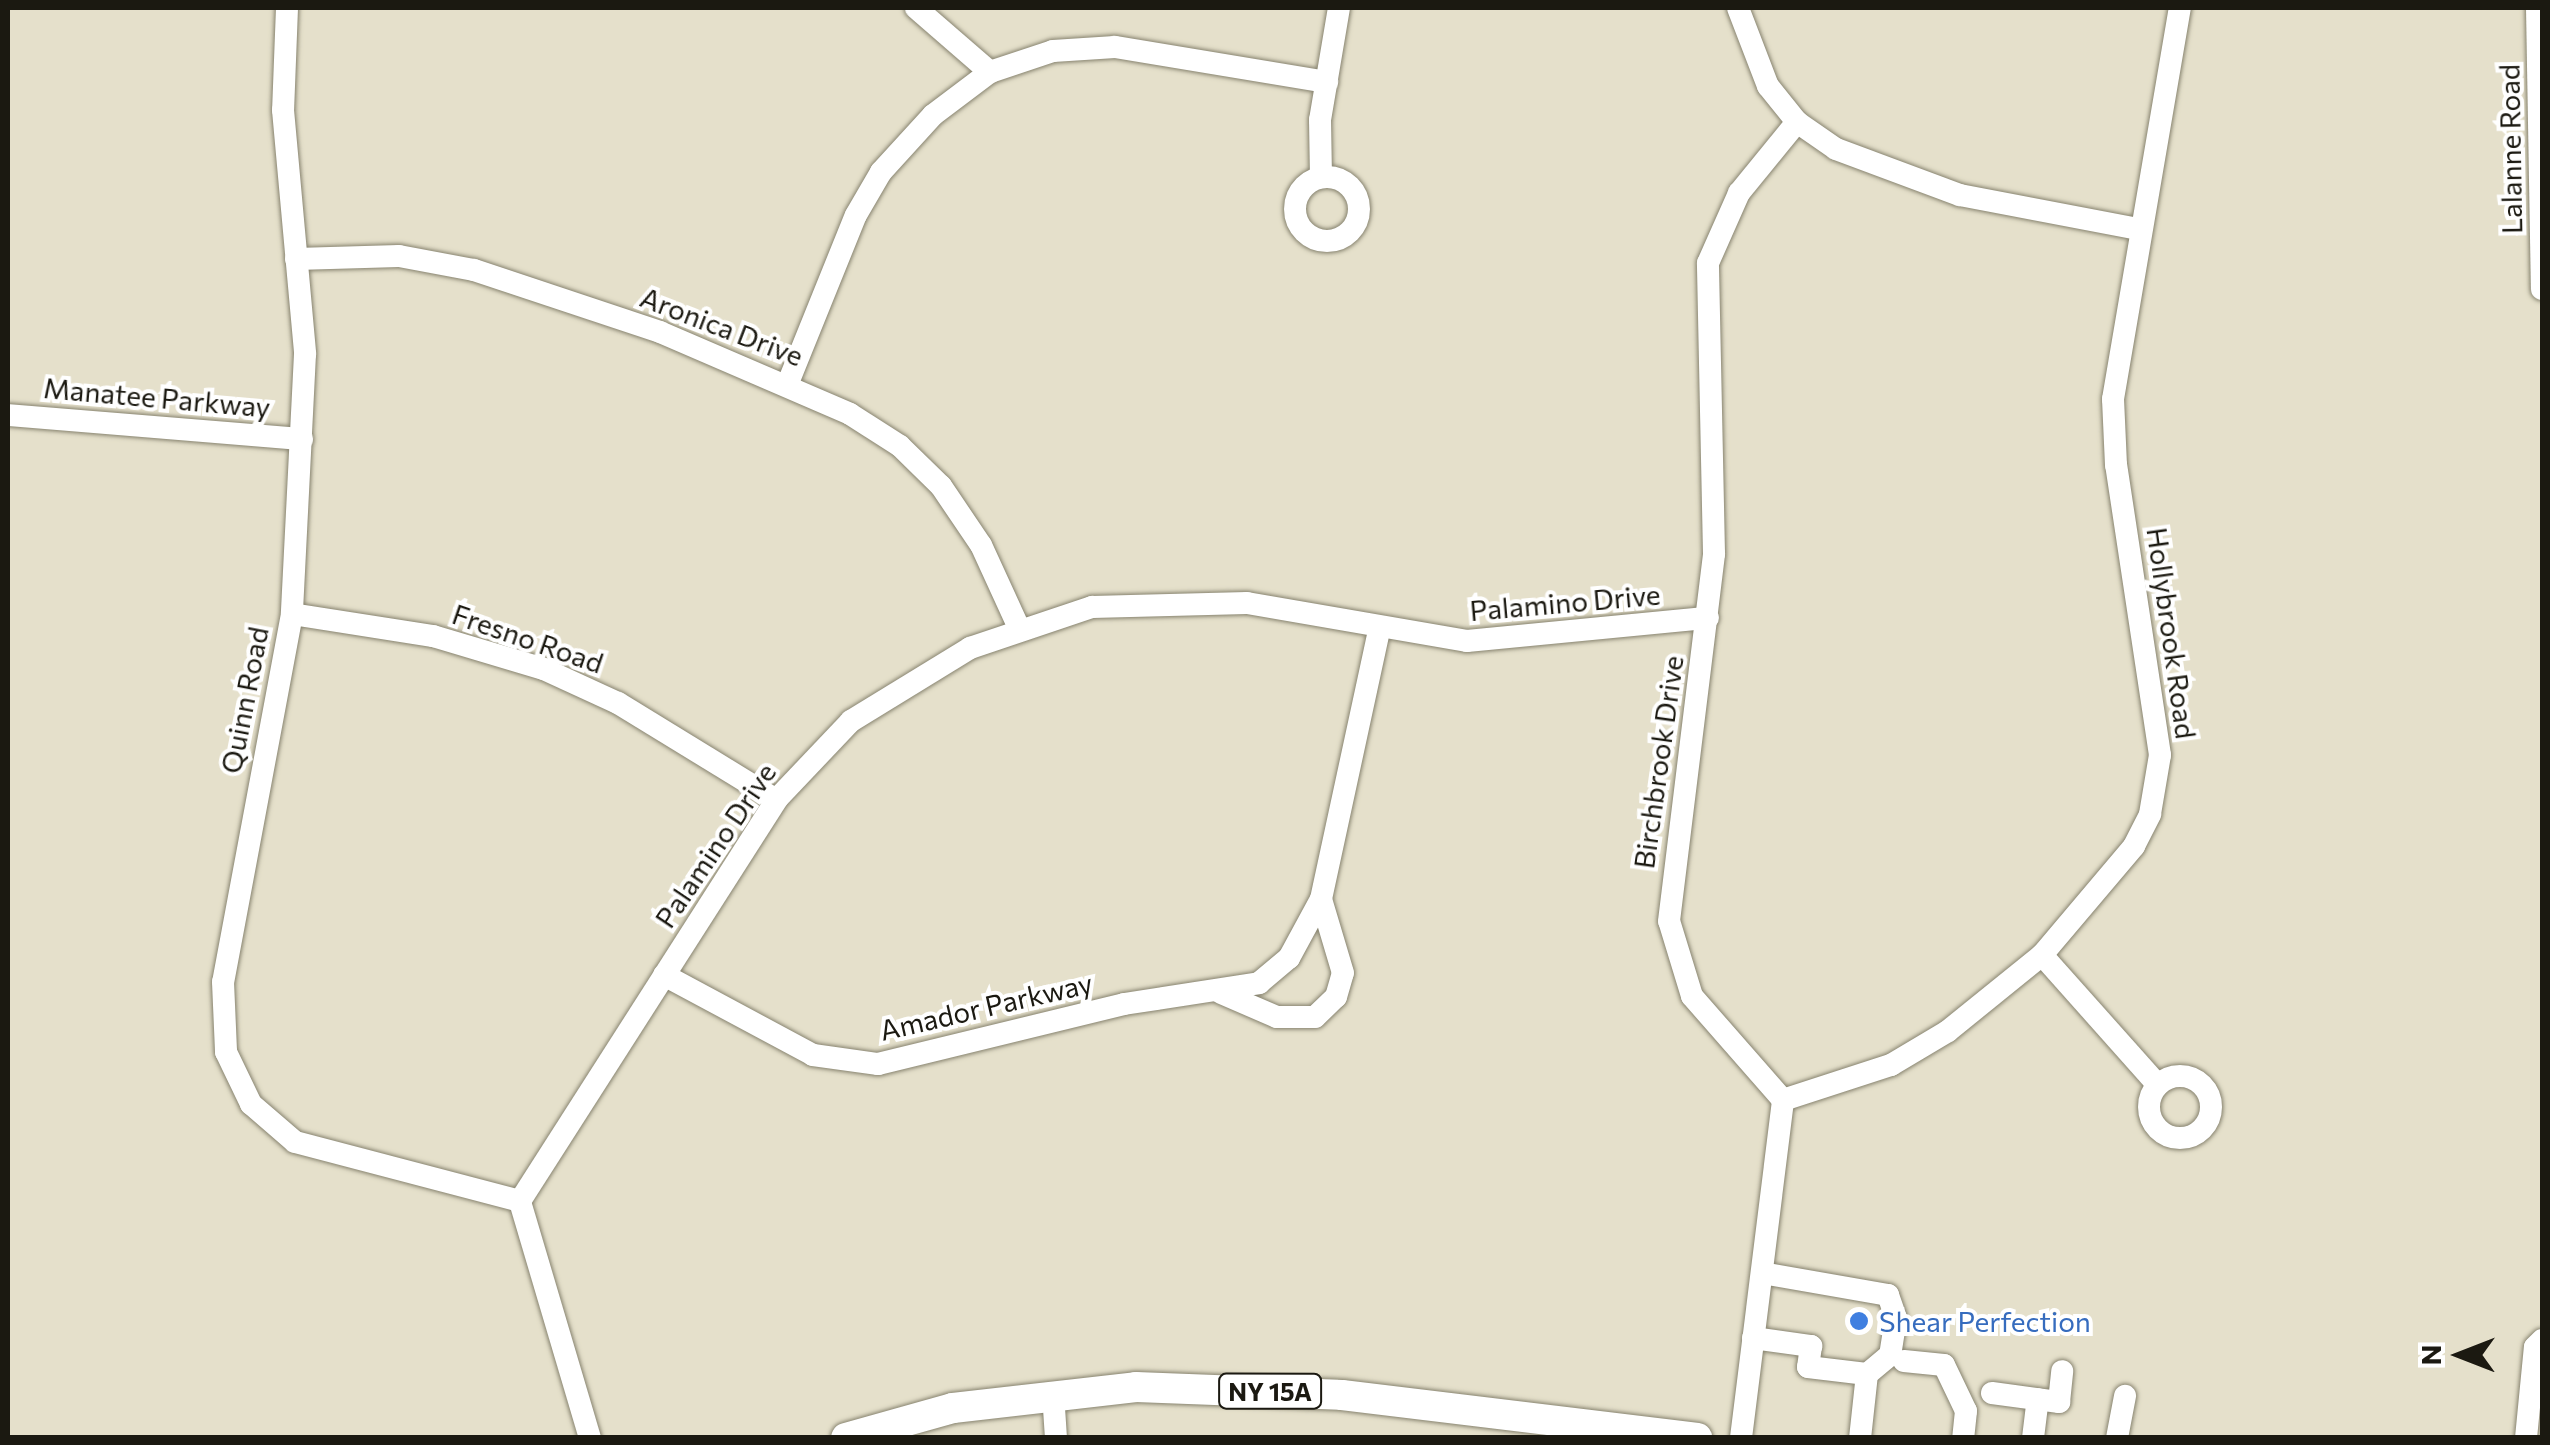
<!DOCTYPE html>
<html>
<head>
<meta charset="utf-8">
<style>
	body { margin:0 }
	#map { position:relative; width:2550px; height:1445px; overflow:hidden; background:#e5e0cb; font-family:Commissioner,sans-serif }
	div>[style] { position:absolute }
	.roads { filter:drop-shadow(0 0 2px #87836f) drop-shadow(0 0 2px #87836f) }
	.minor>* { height:22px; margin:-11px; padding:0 11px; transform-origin:11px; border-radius:11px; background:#fff }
	.minor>.ring { margin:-11px; padding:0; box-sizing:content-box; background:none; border:22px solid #fff; border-radius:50% }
	.major>* { height:30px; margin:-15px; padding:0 15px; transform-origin:15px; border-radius:15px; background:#fff }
	.dots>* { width:28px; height:28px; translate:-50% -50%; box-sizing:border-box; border:5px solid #fff; border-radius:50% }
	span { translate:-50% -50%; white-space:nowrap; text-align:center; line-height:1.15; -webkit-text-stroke:8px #fff; paint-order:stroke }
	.shield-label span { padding:2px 8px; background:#fff; border:2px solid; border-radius:8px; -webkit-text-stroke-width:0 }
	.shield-label { font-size:25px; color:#1b1911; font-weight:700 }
	.street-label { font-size:28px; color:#1b1911 }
	.shop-label { font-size:28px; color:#366cbe }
	.left { translate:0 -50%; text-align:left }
	.frame { position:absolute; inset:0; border:10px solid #1b1911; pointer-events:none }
	.north { position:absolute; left:2410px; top:1305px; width:100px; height:100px; -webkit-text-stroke:8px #fff; paint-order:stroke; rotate:270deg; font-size:28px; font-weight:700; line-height:40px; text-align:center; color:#1b1911 }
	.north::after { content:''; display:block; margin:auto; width:35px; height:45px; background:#1b1911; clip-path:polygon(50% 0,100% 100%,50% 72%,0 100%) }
</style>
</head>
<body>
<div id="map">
	<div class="roads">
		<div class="minor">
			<div style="left:287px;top:8px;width:102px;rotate:92.2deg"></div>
			<div style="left:283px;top:110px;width:245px;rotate:84.8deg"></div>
			<div style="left:305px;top:354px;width:260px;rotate:92.9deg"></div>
			<div style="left:292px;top:614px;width:374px;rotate:100.6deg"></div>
			<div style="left:223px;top:982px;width:70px;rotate:87.5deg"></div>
			<div style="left:226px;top:1052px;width:58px;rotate:64.3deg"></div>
			<div style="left:251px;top:1104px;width:58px;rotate:40.8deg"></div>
			<div style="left:295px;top:1142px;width:233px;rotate:14.7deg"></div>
			<div style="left:916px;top:8px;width:98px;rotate:40.9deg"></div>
			<div style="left:1738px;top:8px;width:84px;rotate:69deg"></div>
			<div style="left:1768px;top:86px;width:46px;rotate:51.1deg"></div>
			<div style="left:1797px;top:122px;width:47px;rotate:34.7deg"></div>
			<div style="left:1836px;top:149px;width:132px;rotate:20.4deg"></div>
			<div style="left:1960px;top:195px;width:181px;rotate:10.8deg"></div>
			<div style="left:2537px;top:8px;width:281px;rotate:89deg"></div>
			<div class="ring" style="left:1295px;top:177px;width:42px;height:42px"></div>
			<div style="left:1321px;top:177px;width:57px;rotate:-91deg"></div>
			<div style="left:1320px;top:120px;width:114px;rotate:-80.4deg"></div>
			<div style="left:296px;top:259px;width:103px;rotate:-1.7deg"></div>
			<div style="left:399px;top:256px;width:76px;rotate:10.6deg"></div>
			<div style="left:474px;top:270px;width:196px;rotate:18.4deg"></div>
			<div style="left:660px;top:332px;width:207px;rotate:23.3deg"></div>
			<div style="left:850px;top:414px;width:59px;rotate:32.6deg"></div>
			<div style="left:900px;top:446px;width:57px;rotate:44.3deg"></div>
			<div style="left:941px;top:486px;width:71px;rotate:55.9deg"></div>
			<div style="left:981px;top:545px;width:91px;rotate:65.4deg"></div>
			<div style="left:788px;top:383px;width:181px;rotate:-68deg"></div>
			<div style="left:856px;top:215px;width:50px;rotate:-59.8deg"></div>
			<div style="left:881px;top:172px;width:77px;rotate:-47.6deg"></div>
			<div style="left:933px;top:115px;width:71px;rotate:-37deg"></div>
			<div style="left:990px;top:72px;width:66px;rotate:-18.4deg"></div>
			<div style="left:1053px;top:51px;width:62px;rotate:-3.7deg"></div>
			<div style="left:1115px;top:47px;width:215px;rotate:9.4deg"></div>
			<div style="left:8px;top:415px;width:295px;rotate:4.7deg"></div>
			<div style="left:292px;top:614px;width:143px;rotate:8.9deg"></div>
			<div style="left:433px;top:636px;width:116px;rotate:16.6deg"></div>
			<div style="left:544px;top:669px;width:81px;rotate:24.7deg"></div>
			<div style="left:618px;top:703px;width:185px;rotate:31.5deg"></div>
			<div style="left:2042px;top:955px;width:174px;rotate:48.3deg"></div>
			<div style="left:664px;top:975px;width:169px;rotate:28.2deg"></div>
			<div style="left:813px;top:1055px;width:66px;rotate:7.9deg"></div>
			<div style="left:878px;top:1064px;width:253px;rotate:-13.7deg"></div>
			<div style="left:1124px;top:1004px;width:137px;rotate:-8.8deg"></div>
			<div style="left:1259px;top:983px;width:39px;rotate:-40deg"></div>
			<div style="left:1289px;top:958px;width:67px;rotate:-61.5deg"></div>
			<div style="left:1321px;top:899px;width:274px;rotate:-77.8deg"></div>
			<div style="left:1221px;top:993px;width:61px;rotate:23.2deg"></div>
			<div style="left:1277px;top:1017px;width:38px"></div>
			<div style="left:1315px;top:1017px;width:29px;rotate:-44deg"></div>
			<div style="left:1336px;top:997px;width:25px;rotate:-74deg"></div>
			<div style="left:1343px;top:973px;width:77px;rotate:-106.6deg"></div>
			<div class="ring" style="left:2149px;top:1076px;width:40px;height:40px"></div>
			<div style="left:1783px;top:1100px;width:114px;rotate:-18deg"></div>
			<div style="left:1891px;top:1065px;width:66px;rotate:-30.8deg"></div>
			<div style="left:1948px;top:1031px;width:121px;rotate:-39deg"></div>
			<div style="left:2042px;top:955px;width:143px;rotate:-49.8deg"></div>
			<div style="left:2134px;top:846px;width:36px;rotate:-63deg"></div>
			<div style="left:2150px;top:814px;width:60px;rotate:-80.4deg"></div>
			<div style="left:2160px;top:755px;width:293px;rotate:-98.6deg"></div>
			<div style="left:2116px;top:465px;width:66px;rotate:-92.6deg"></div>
			<div style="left:2113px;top:399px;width:397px;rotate:-80.3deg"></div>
			<div style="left:1783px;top:1100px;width:138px;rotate:-131.2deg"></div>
			<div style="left:1692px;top:996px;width:78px;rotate:-107deg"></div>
			<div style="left:1669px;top:921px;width:370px;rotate:-83deg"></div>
			<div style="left:1714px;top:554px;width:291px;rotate:-91.2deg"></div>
			<div style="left:1708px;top:263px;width:77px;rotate:-66.1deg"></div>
			<div style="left:1739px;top:193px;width:92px;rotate:-50.8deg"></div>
			<div style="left:1762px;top:1273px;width:128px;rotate:9.9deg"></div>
			<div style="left:1888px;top:1295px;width:24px;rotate:71deg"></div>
			<div style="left:1896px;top:1318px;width:37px;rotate:99deg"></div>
			<div style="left:1890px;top:1355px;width:30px;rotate:140deg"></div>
			<div style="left:1753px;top:1338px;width:59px;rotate:7.9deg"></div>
			<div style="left:1811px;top:1346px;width:21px;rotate:98deg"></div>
			<div style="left:1808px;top:1367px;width:59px;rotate:6.8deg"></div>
			<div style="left:1867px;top:1374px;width:64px;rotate:96.2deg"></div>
			<div style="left:1904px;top:1361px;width:40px;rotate:5.7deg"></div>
			<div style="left:1944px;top:1365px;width:51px;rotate:64.4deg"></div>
			<div style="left:1966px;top:1411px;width:27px;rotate:96deg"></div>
			<div style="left:1053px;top:1393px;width:45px;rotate:86.2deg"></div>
			<div style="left:1992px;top:1393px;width:68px;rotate:7.7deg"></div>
			<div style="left:2059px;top:1402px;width:31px;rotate:-84deg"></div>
			<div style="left:590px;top:1438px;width:247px;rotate:-106.5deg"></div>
			<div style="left:520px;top:1201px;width:476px;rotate:-57.4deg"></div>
			<div style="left:776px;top:800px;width:109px;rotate:-46.5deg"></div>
			<div style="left:851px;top:721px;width:140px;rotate:-31.5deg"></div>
			<div style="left:970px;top:648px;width:129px;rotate:-18.6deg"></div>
			<div style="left:1092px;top:607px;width:155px;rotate:-1.5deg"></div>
			<div style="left:1247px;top:603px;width:223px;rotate:9.8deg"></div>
			<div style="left:1467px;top:641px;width:242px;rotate:-5.5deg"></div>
			<div style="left:1741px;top:1438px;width:341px;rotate:-82.9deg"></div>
			<div style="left:2033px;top:1438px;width:39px;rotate:-83deg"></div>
			<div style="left:2117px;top:1438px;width:43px;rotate:-79.2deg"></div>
			<div style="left:2526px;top:1438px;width:91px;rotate:-84.4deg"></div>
			<div style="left:2535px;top:1347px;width:10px;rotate:-45deg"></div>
		</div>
		<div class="major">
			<div style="left:846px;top:1438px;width:111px;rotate:-15.7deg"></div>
			<div style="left:953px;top:1408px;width:184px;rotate:-6.5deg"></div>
			<div style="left:1136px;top:1387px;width:206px;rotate:2.2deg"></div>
			<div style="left:1342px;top:1395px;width:358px;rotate:6.9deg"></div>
		</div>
	</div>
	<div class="dots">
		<div style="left:1859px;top:1321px;background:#3f7fe0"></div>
	</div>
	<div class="shield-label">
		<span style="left:1270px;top:1391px">NY 15A</span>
	</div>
	<div class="street-label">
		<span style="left:2510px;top:149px;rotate:-91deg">Lalanne Road</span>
		<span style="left:722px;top:326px;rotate:21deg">Aronica Drive</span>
		<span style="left:157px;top:397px;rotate:5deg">Manatee Parkway</span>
		<span style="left:1565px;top:602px;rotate:-5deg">Palamino Drive</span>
		<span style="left:2172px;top:633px;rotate:82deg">Hollybrook Road</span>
		<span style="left:528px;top:638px;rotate:19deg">Fresno Road</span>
		<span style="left:244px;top:700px;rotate:-79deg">Quinn Road</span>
		<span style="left:1658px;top:762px;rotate:-82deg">Birchbrook Drive</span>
		<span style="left:715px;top:845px;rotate:-56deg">Palamino Drive</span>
		<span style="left:986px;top:1006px;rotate:-13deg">Amador Parkway</span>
	</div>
	<div class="shop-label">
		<span class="left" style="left:1879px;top:1321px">Shear Perfection</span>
	</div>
	<div class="frame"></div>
	<div class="north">N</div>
</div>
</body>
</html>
